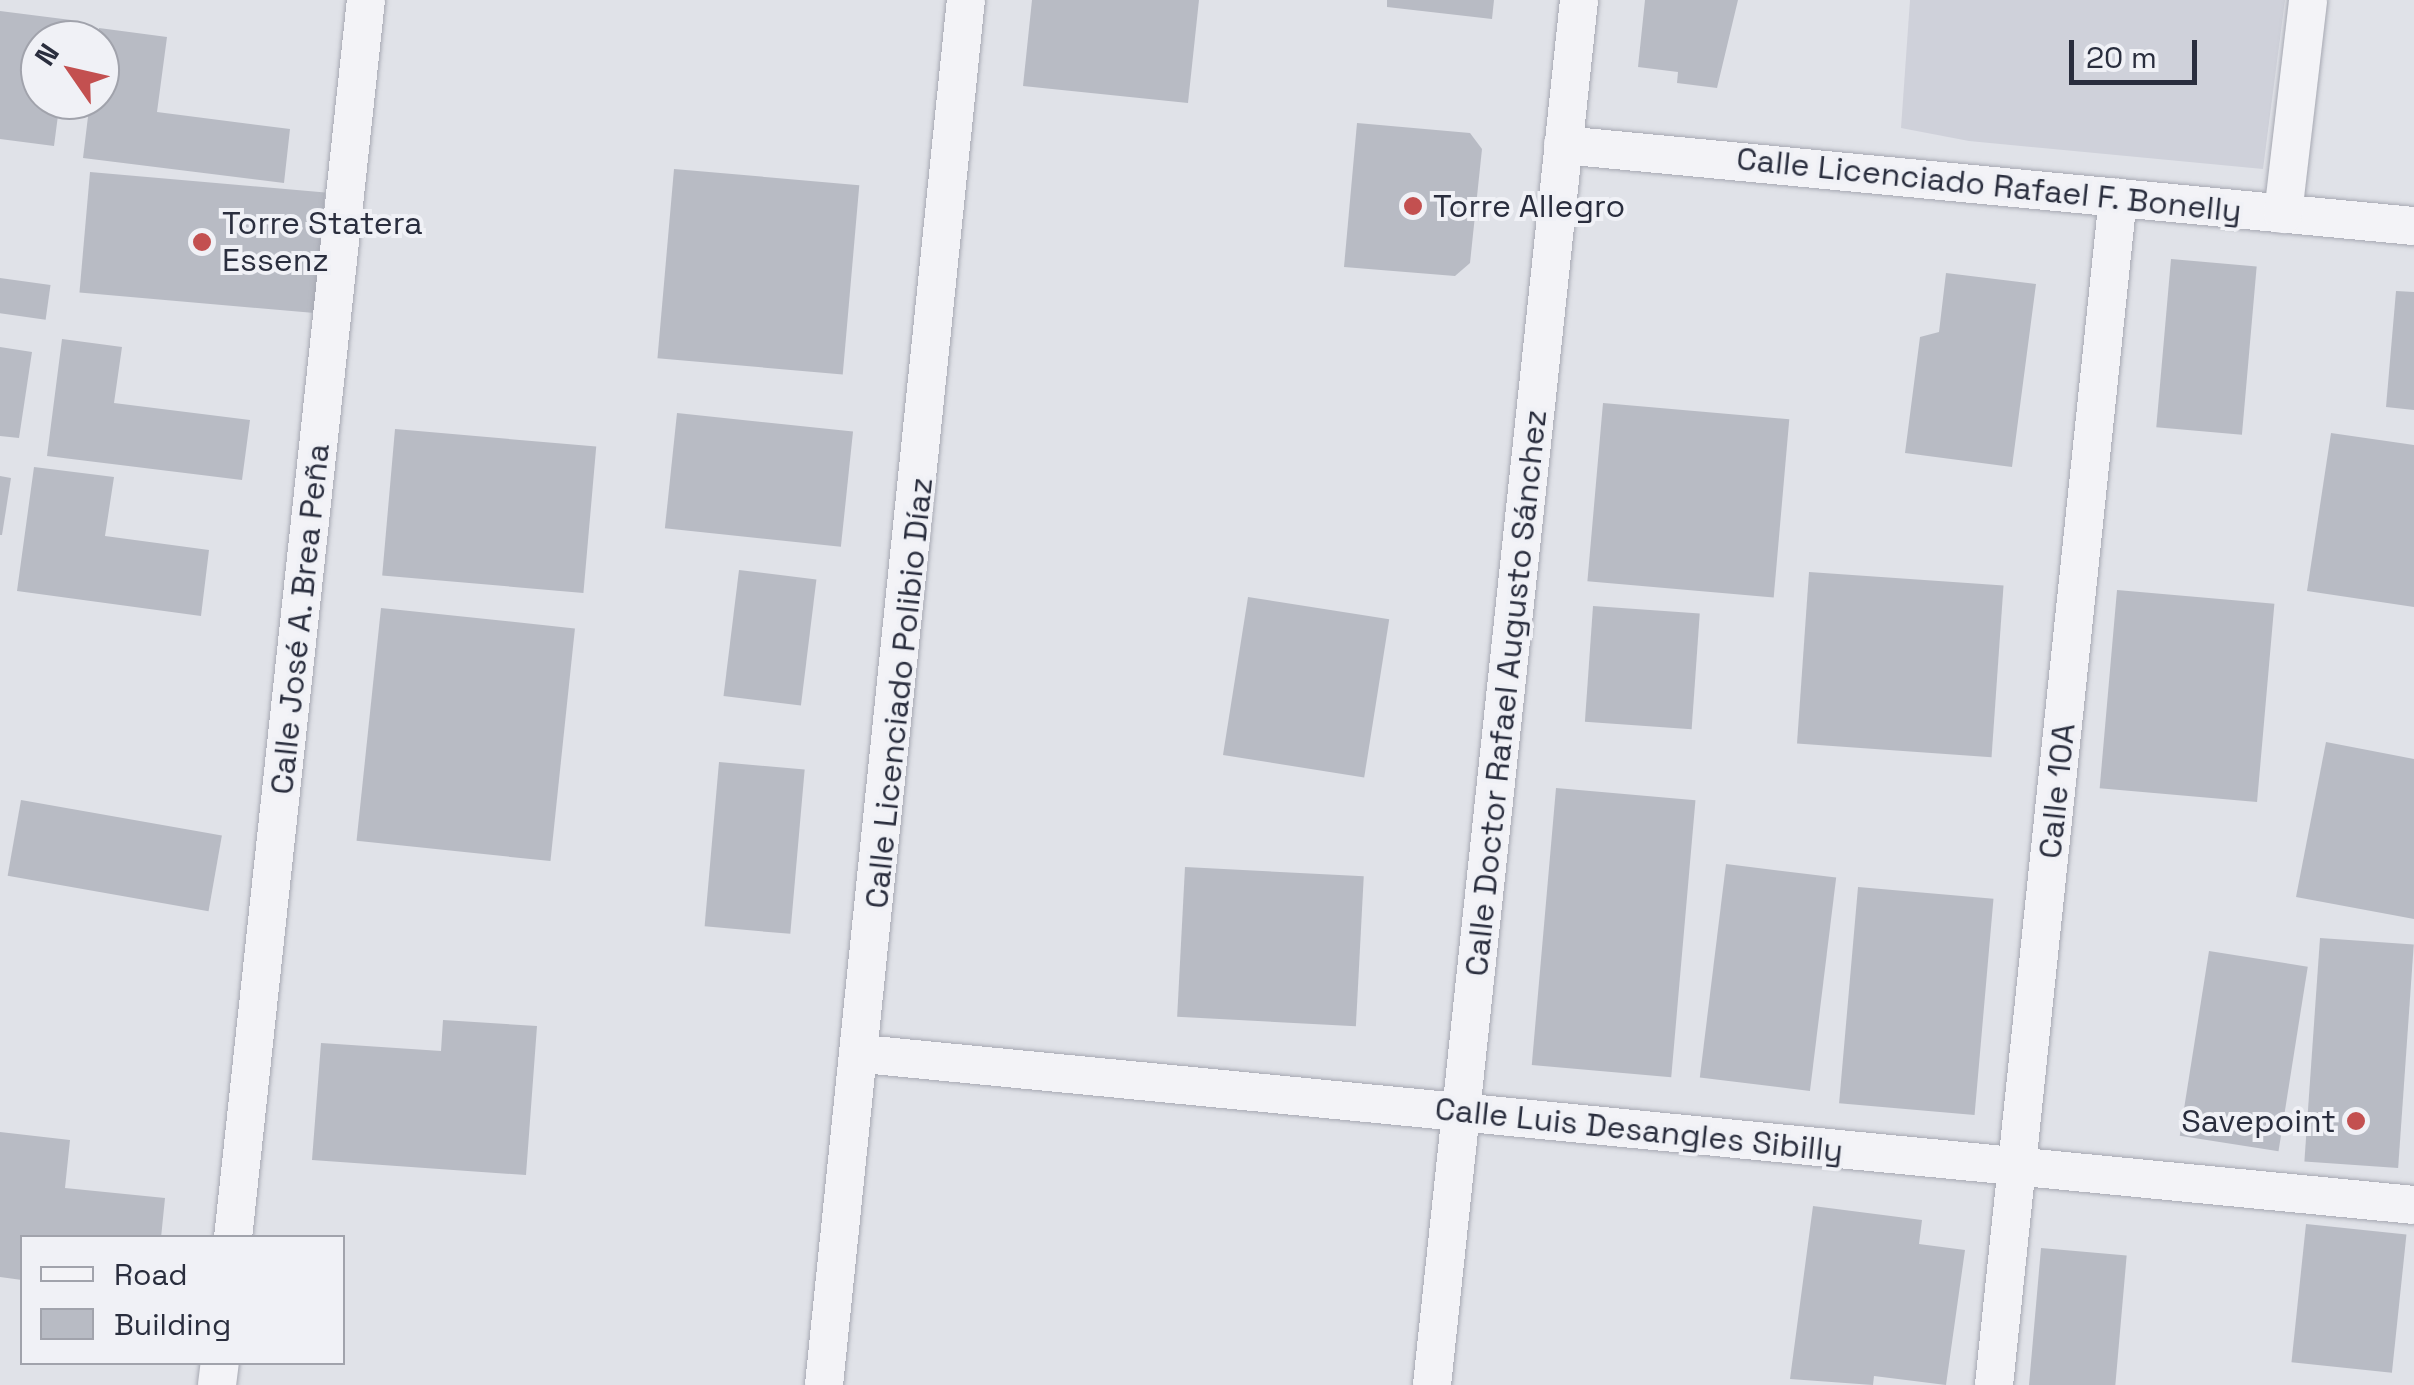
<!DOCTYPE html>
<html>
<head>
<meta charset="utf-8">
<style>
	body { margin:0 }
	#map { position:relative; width:2414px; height:1385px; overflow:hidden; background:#e0e2e8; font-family:"Space Grotesk",sans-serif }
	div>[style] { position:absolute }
	.built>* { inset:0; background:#cfd1da }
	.building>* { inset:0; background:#b8bbc4; transform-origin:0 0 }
	.roads { filter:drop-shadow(0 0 2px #a6a8b2) drop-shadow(0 0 2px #a6a8b2) }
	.minor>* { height:38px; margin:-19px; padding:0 19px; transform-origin:19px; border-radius:19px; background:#f3f3f7 }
	.dots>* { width:28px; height:28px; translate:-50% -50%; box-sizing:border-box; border:5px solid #f0f1f6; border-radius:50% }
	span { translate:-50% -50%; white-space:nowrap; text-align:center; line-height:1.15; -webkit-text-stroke:8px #f0f1f6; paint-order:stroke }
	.street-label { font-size:32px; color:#2a2e3e }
	.poi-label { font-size:32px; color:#2a2e3e }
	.left { translate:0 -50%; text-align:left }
	.right { translate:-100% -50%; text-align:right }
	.legend { position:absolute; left:20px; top:1235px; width:325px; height:130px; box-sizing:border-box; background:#f0f1f6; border:2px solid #a1a3ac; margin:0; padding:12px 18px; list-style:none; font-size:30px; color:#2a2e3e }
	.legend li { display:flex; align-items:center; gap:20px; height:50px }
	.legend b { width:50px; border:2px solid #a1a3ac }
	.north { position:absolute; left:20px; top:20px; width:100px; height:100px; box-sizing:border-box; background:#f0f1f6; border:2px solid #a1a3ac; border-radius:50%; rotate:304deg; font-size:28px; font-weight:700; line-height:40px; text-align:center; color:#2a2e3e }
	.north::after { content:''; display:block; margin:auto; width:35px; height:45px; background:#c35050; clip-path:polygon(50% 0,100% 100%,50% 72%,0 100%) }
	.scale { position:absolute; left:2069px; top:40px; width:128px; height:45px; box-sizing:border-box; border:5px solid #2a2e3e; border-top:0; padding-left:12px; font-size:30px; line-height:35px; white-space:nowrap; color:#2a2e3e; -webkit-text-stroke:8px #f0f1f6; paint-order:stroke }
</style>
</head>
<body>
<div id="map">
	<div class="built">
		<div style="clip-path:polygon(1910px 0,2285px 0,2263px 169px,1969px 141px,1901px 128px)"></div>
	</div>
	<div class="building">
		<div style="clip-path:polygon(1032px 0,1199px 0,1188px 103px,1023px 86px)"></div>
		<div style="clip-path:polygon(1387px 0,1494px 0,1492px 19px,1387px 7px)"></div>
		<div style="clip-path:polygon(1645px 0,1738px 0,1717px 88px,1677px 83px,1678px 72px,1638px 67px)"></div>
		<div style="clip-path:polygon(0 11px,71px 20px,68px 40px,40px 40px,40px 100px,60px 100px,54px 146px,0 139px)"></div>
		<div style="clip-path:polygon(99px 28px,167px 37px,157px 112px,290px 129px,284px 183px,83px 158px,90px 100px,100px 100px)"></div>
		<div style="clip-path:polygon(1357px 123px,1470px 133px,1482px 149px,1470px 263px,1455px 276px,1344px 267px)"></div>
		<div style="left:674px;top:169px;width:186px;height:190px;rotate:5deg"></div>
		<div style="left:90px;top:172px;width:236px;height:121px;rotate:5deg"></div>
		<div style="left:2171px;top:259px;width:86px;height:169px;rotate:5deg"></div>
		<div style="clip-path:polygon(1946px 273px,2036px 284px,2012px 467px,1905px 453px,1920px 337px,1939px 332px)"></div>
		<div style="left:0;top:278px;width:51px;height:35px;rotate:8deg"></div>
		<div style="clip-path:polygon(2396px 291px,2414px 292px,2414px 410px,2386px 407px)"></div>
		<div style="clip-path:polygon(62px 339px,122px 347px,114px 403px,250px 420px,242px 480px,47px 456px)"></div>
		<div style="clip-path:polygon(0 347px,32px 352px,19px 438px,0 436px)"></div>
		<div style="left:1603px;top:403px;width:187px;height:179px;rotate:5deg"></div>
		<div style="left:677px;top:413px;width:177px;height:116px;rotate:6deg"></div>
		<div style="left:395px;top:429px;width:202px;height:147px;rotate:5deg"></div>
		<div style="clip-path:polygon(2331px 433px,2414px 445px,2414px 607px,2307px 591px)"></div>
		<div style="clip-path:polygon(34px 467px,114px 477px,105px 536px,209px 550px,201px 616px,17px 591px)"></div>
		<div style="clip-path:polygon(0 476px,11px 478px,2px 535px,0 535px)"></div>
		<div style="left:739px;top:570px;width:78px;height:127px;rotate:7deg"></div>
		<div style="left:1809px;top:572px;width:195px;height:172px;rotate:4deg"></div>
		<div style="left:2117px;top:590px;width:158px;height:199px;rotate:5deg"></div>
		<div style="left:1248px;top:597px;width:143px;height:160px;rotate:9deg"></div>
		<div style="left:1593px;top:606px;width:107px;height:116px;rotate:4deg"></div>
		<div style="left:381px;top:608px;width:195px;height:234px;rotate:6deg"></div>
		<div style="clip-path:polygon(2326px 742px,2414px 759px,2414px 919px,2296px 897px)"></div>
		<div style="left:719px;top:762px;width:86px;height:165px;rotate:5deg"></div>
		<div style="left:1556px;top:788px;width:140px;height:278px;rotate:5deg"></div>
		<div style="left:21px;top:800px;width:204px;height:77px;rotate:10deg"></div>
		<div style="left:1726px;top:864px;width:111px;height:215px;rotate:7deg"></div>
		<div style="left:1185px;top:867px;width:179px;height:150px;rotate:3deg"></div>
		<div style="left:1858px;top:887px;width:136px;height:217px;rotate:5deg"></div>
		<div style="left:2320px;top:938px;width:94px;height:224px;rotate:4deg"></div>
		<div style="left:2209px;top:951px;width:100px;height:187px;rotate:9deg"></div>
		<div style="clip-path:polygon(443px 1020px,537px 1026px,526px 1175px,312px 1160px,321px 1043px,441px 1051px)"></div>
		<div style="clip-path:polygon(0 1132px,70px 1140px,65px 1188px,165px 1198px,161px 1238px,22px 1238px,22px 1280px,0 1277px)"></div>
		<div style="clip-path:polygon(1813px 1206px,1922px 1220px,1919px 1244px,1965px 1250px,1946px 1385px,1874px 1376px,1873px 1385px,1790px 1379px)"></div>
		<div style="left:2306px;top:1224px;width:101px;height:139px;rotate:6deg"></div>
		<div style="left:2041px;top:1248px;width:86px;height:138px;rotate:5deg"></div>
	</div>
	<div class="roads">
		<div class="minor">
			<div style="left:1563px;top:145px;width:855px;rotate:5.44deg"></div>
			<div style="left:2283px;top:214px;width:215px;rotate:-83.3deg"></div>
			<div style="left:863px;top:1054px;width:1558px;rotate:5.56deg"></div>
			<div style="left:233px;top:1238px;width:1245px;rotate:-83.87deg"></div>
			<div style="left:217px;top:1385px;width:23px;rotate:-83deg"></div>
			<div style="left:824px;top:1385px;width:1392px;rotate:-84.15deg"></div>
			<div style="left:1432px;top:1385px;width:1393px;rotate:-83.94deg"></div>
			<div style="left:1994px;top:1385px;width:1194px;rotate:-84.04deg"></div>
		</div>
	</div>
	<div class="dots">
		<div style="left:1413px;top:206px;background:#c35050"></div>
		<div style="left:202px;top:242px;background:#c35050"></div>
		<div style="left:2356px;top:1121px;background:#c35050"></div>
	</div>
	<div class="street-label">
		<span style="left:1989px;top:185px;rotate:6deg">Calle Licenciado Rafael F. Bonelly</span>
		<span style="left:300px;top:619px;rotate:-84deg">Calle José A. Brea Peña</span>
		<span style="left:899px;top:693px;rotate:-84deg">Calle Licenciado Polibio Díaz</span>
		<span style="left:1506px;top:693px;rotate:-84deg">Calle Doctor Rafael Augusto Sánchez</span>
		<span style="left:2057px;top:791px;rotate:-84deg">Calle 10A</span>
		<span style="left:1639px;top:1130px;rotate:6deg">Calle Luis Desangles Sibilly</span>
	</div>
	<div class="poi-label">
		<span class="left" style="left:1433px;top:206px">Torre Allegro</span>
		<span class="left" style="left:222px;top:242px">Torre Statera<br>Essenz</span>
		<span class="right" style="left:2336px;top:1121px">Savepoint</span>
	</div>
	<ul class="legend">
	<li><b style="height:12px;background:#f3f3f7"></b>Road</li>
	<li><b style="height:28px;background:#b8bbc4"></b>Building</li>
	</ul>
	<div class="north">N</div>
	<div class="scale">20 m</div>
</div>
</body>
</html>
